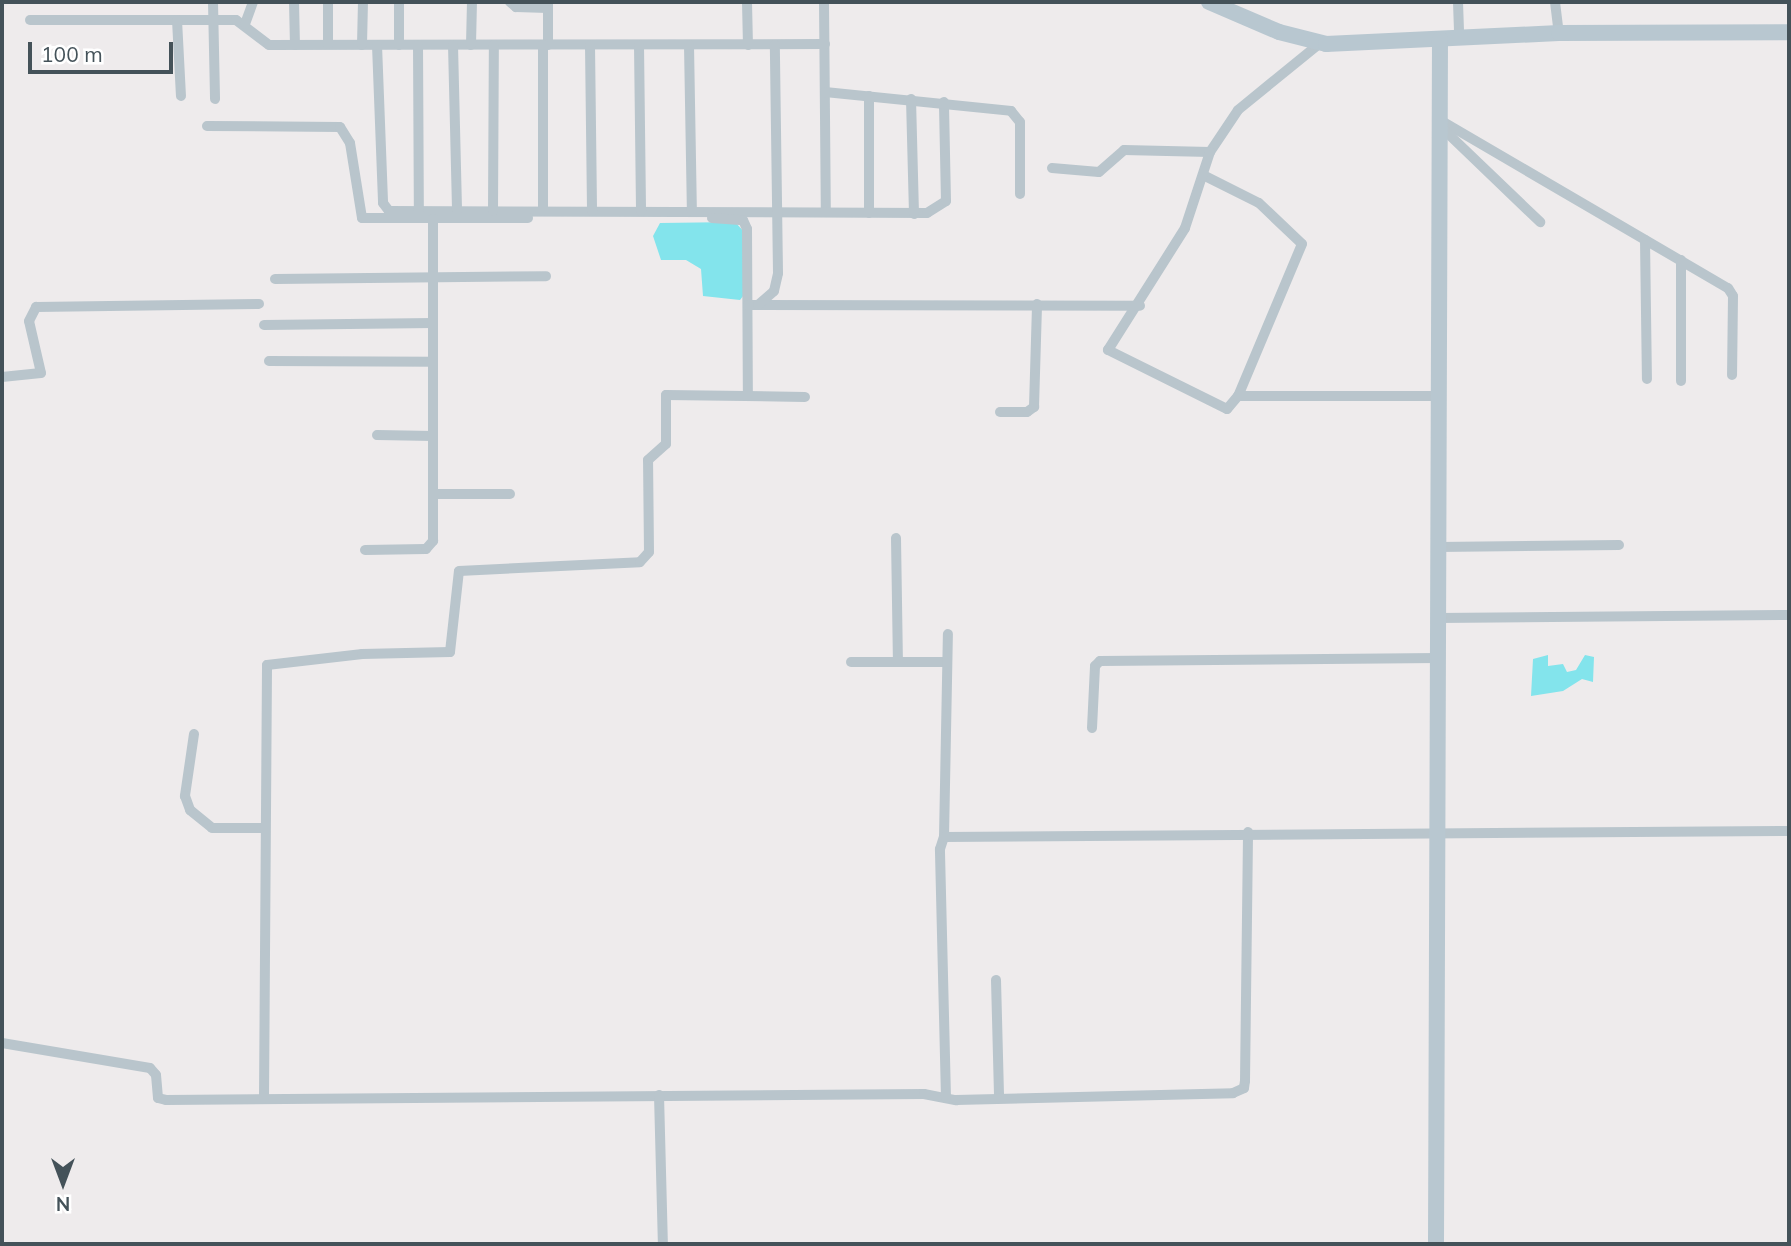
<!DOCTYPE html>
<html>
<head>
<meta charset="utf-8">
<style>
	body { margin:0 }
	#map { position:relative; width:1791px; height:1246px; overflow:hidden; background:#eeebec; font-family:Mulish,sans-serif }
	div>[style] { position:absolute }
	.water>* { inset:0; background:#83e4ec }
	.street>* { height:10px; margin:-5px; padding:0 5px; transform-origin:5px; border-radius:5px; background:#b9c5cc }
	.secondary>* { height:16px; margin:-8px; padding:0 8px; transform-origin:8px; border-radius:8px; background:#b8c7d0 }
	span { translate:-50% -50%; white-space:nowrap; text-align:center; line-height:1.15; -webkit-text-stroke:7px #fff; paint-order:stroke }
	.frame { position:absolute; inset:0; border:4px solid #445259; pointer-events:none }
	.north { position:absolute; left:28px; top:1148px; width:70px; height:70px; -webkit-text-stroke:5px #fff; paint-order:stroke; rotate:180deg; font-size:19px; font-weight:700; line-height:28px; text-align:center; color:#445259 }
	.north::after { content:''; display:block; margin:auto; width:24px; height:32px; background:#445259; clip-path:polygon(50% 0,100% 100%,50% 72%,0 100%) }
	.scale { position:absolute; left:28px; top:42px; width:145px; height:32px; box-sizing:border-box; border:4px solid #445259; border-top:0; padding-left:9px; font-size:21px; line-height:24px; white-space:nowrap; color:#445259; -webkit-text-stroke:5px #fff; paint-order:stroke }
</style>
</head>
<body>
<div id="map">
	<div class="water">
		<div style="clip-path:polygon(735px 222px,747px 235px,747px 291px,740px 300px,703px 296px,701px 269px,686px 260px,661px 260px,653px 236px,660px 223px)"></div>
		<div style="clip-path:polygon(1548px 655px,1548px 666px,1563px 664px,1567px 672px,1576px 670px,1585px 655px,1594px 657px,1593px 682px,1582px 679px,1563px 691px,1531px 696px,1533px 659px)"></div>
	</div>
	<div class="street">
		<div style="left:213px;top:2px;width:97px;rotate:88.8deg"></div>
		<div style="left:294px;top:2px;width:43px;rotate:88.7deg"></div>
		<div style="left:510px;top:2px;width:8px;rotate:40deg"></div>
		<div style="left:516px;top:7px;width:32px;rotate:2deg"></div>
		<div style="left:548px;top:2px;width:43px;rotate:90deg"></div>
		<div style="left:747px;top:2px;width:43px;rotate:88.7deg"></div>
		<div style="left:824px;top:2px;width:210px;rotate:89.5deg"></div>
		<div style="left:1458px;top:2px;width:36px;rotate:88deg"></div>
		<div style="left:1555px;top:2px;width:31px;rotate:83deg"></div>
		<div style="left:30px;top:20px;width:206px"></div>
		<div style="left:236px;top:20px;width:41px;rotate:37.1deg"></div>
		<div style="left:269px;top:45px;width:556px;rotate:-0.1deg"></div>
		<div style="left:177px;top:20px;width:76px;rotate:87deg"></div>
		<div style="left:245px;top:24px;width:23px;rotate:-70deg"></div>
		<div style="left:328px;top:44px;width:42px;rotate:-90deg"></div>
		<div style="left:362px;top:45px;width:43px;rotate:-88.7deg"></div>
		<div style="left:377px;top:45px;width:158px;rotate:87.8deg"></div>
		<div style="left:383px;top:203px;width:10px;rotate:53deg"></div>
		<div style="left:389px;top:211px;width:538px;rotate:0.21deg"></div>
		<div style="left:927px;top:213px;width:22px;rotate:-32deg"></div>
		<div style="left:946px;top:201px;width:99px;rotate:-91.2deg"></div>
		<div style="left:399px;top:45px;width:43px;rotate:-90deg"></div>
		<div style="left:418px;top:45px;width:166px;rotate:89.7deg"></div>
		<div style="left:453px;top:45px;width:166px;rotate:88.6deg"></div>
		<div style="left:471px;top:45px;width:43px;rotate:-88.7deg"></div>
		<div style="left:543px;top:45px;width:166px;rotate:90deg"></div>
		<div style="left:590px;top:45px;width:166px;rotate:89.3deg"></div>
		<div style="left:639px;top:45px;width:166px;rotate:89.3deg"></div>
		<div style="left:689px;top:45px;width:166px;rotate:89deg"></div>
		<div style="left:825px;top:92px;width:187px;rotate:5.8deg"></div>
		<div style="left:1011px;top:111px;width:14px;rotate:51deg"></div>
		<div style="left:1020px;top:122px;width:72px;rotate:90deg"></div>
		<div style="left:911px;top:99px;width:115px;rotate:88.5deg"></div>
		<div style="left:1440px;top:120px;width:333px;rotate:30.3deg"></div>
		<div style="left:1728px;top:288px;width:9px;rotate:58deg"></div>
		<div style="left:1733px;top:296px;width:79px;rotate:90.7deg"></div>
		<div style="left:207px;top:126px;width:133px;rotate:0.4deg"></div>
		<div style="left:340px;top:127px;width:19px;rotate:58deg"></div>
		<div style="left:350px;top:143px;width:76px;rotate:80.9deg"></div>
		<div style="left:362px;top:218px;width:166px"></div>
		<div style="left:1440px;top:126px;width:139px;rotate:43.8deg"></div>
		<div style="left:1052px;top:168px;width:47px;rotate:4.9deg"></div>
		<div style="left:1099px;top:172px;width:33px;rotate:-41deg"></div>
		<div style="left:1124px;top:150px;width:86px;rotate:1.3deg"></div>
		<div style="left:1210px;top:152px;width:50px;rotate:-56.3deg"></div>
		<div style="left:1238px;top:110px;width:104px;rotate:-39.2deg"></div>
		<div style="left:1205px;top:176px;width:60px;rotate:26.6deg"></div>
		<div style="left:1259px;top:203px;width:59px;rotate:43.6deg"></div>
		<div style="left:1302px;top:244px;width:165px;rotate:112.8deg"></div>
		<div style="left:1238px;top:396px;width:17px;rotate:130deg"></div>
		<div style="left:1227px;top:409px;width:133px;rotate:-153.6deg"></div>
		<div style="left:1108px;top:350px;width:144px;rotate:-57.7deg"></div>
		<div style="left:1185px;top:228px;width:80px;rotate:-71.8deg"></div>
		<div style="left:493px;top:211px;width:166px;rotate:-89.7deg"></div>
		<div style="left:869px;top:213px;width:117px;rotate:-90deg"></div>
		<div style="left:712px;top:218px;width:31px;rotate:4deg"></div>
		<div style="left:743px;top:220px;width:10px;rotate:66deg"></div>
		<div style="left:747px;top:229px;width:165px;rotate:89.7deg"></div>
		<div style="left:1645px;top:240px;width:139px;rotate:89.2deg"></div>
		<div style="left:1681px;top:260px;width:121px;rotate:90deg"></div>
		<div style="left:275px;top:279px;width:271px;rotate:-0.6deg"></div>
		<div style="left:748px;top:305px;width:392px;rotate:0.1deg"></div>
		<div style="left:758px;top:305px;width:21px;rotate:-41deg"></div>
		<div style="left:774px;top:291px;width:18px;rotate:-77deg"></div>
		<div style="left:778px;top:273px;width:228px;rotate:-90.8deg"></div>
		<div style="left:264px;top:325px;width:169px;rotate:-0.7deg"></div>
		<div style="left:269px;top:361px;width:164px;rotate:0.3deg"></div>
		<div style="left:2px;top:377px;width:39px;rotate:-6deg"></div>
		<div style="left:41px;top:373px;width:53px;rotate:-103deg"></div>
		<div style="left:29px;top:321px;width:16px;rotate:-63deg"></div>
		<div style="left:36px;top:307px;width:223px;rotate:-0.8deg"></div>
		<div style="left:1238px;top:396px;width:201px"></div>
		<div style="left:1000px;top:412px;width:27px"></div>
		<div style="left:1027px;top:412px;width:9px;rotate:-36deg"></div>
		<div style="left:1034px;top:407px;width:103px;rotate:-88.3deg"></div>
		<div style="left:377px;top:435px;width:56px;rotate:1deg"></div>
		<div style="left:433px;top:494px;width:77px"></div>
		<div style="left:896px;top:538px;width:124px;rotate:89.1deg"></div>
		<div style="left:1438px;top:547px;width:181px;rotate:-0.6deg"></div>
		<div style="left:365px;top:550px;width:61px;rotate:-0.9deg"></div>
		<div style="left:426px;top:549px;width:11px;rotate:-49deg"></div>
		<div style="left:433px;top:541px;width:322px;rotate:-90deg"></div>
		<div style="left:1438px;top:618px;width:351px;rotate:-0.5deg"></div>
		<div style="left:851px;top:662px;width:96px"></div>
		<div style="left:1092px;top:728px;width:62px;rotate:-87.2deg"></div>
		<div style="left:1095px;top:666px;width:7px;rotate:-45deg"></div>
		<div style="left:1100px;top:661px;width:338px;rotate:-0.5deg"></div>
		<div style="left:194px;top:734px;width:63px;rotate:98.3deg"></div>
		<div style="left:185px;top:796px;width:15px;rotate:70deg"></div>
		<div style="left:190px;top:810px;width:28px;rotate:39deg"></div>
		<div style="left:212px;top:828px;width:52px"></div>
		<div style="left:944px;top:837px;width:203px;rotate:-88.9deg"></div>
		<div style="left:996px;top:980px;width:118px;rotate:88.5deg"></div>
		<div style="left:2px;top:1043px;width:150px;rotate:9.6deg"></div>
		<div style="left:150px;top:1068px;width:9px;rotate:49deg"></div>
		<div style="left:156px;top:1075px;width:23px;rotate:85deg"></div>
		<div style="left:158px;top:1098px;width:8px;rotate:14deg"></div>
		<div style="left:166px;top:1100px;width:758px;rotate:-0.45deg"></div>
		<div style="left:924px;top:1094px;width:33px;rotate:11deg"></div>
		<div style="left:956px;top:1100px;width:277px;rotate:-1.4deg"></div>
		<div style="left:1233px;top:1093px;width:12px;rotate:-24deg"></div>
		<div style="left:1244px;top:1088px;width:7px;rotate:-82deg"></div>
		<div style="left:1245px;top:1081px;width:249px;rotate:-89.3deg"></div>
		<div style="left:659px;top:1095px;width:149px;rotate:88.5deg"></div>
		<div style="left:264px;top:1098px;width:433px;rotate:-89.6deg"></div>
		<div style="left:267px;top:665px;width:96px;rotate:-6.6deg"></div>
		<div style="left:362px;top:654px;width:88px;rotate:-1.3deg"></div>
		<div style="left:450px;top:652px;width:81px;rotate:-83.7deg"></div>
		<div style="left:459px;top:571px;width:181px;rotate:-2.8deg"></div>
		<div style="left:640px;top:562px;width:13px;rotate:-48deg"></div>
		<div style="left:649px;top:552px;width:92px;rotate:-90.6deg"></div>
		<div style="left:648px;top:460px;width:24px;rotate:-42deg"></div>
		<div style="left:666px;top:444px;width:49px;rotate:-90deg"></div>
		<div style="left:666px;top:395px;width:139px;rotate:0.8deg"></div>
		<div style="left:946px;top:1098px;width:249px;rotate:-91.4deg"></div>
		<div style="left:940px;top:849px;width:13px;rotate:-72deg"></div>
		<div style="left:944px;top:837px;width:845px;rotate:-0.41deg"></div>
	</div>
	<div class="secondary">
		<div style="left:1209px;top:2px;width:76px;rotate:23.2deg"></div>
		<div style="left:1279px;top:32px;width:49px;rotate:14.3deg"></div>
		<div style="left:1326px;top:44px;width:233px;rotate:-2.7deg"></div>
		<div style="left:1559px;top:33px;width:230px;rotate:-0.2deg"></div>
		<div style="left:1436px;top:1244px;width:1205px;rotate:-89.81deg"></div>
	</div>
	<div class="frame"></div>
	<div class="north">N</div>
	<div class="scale">100 m</div>
</div>
</body>
</html>
